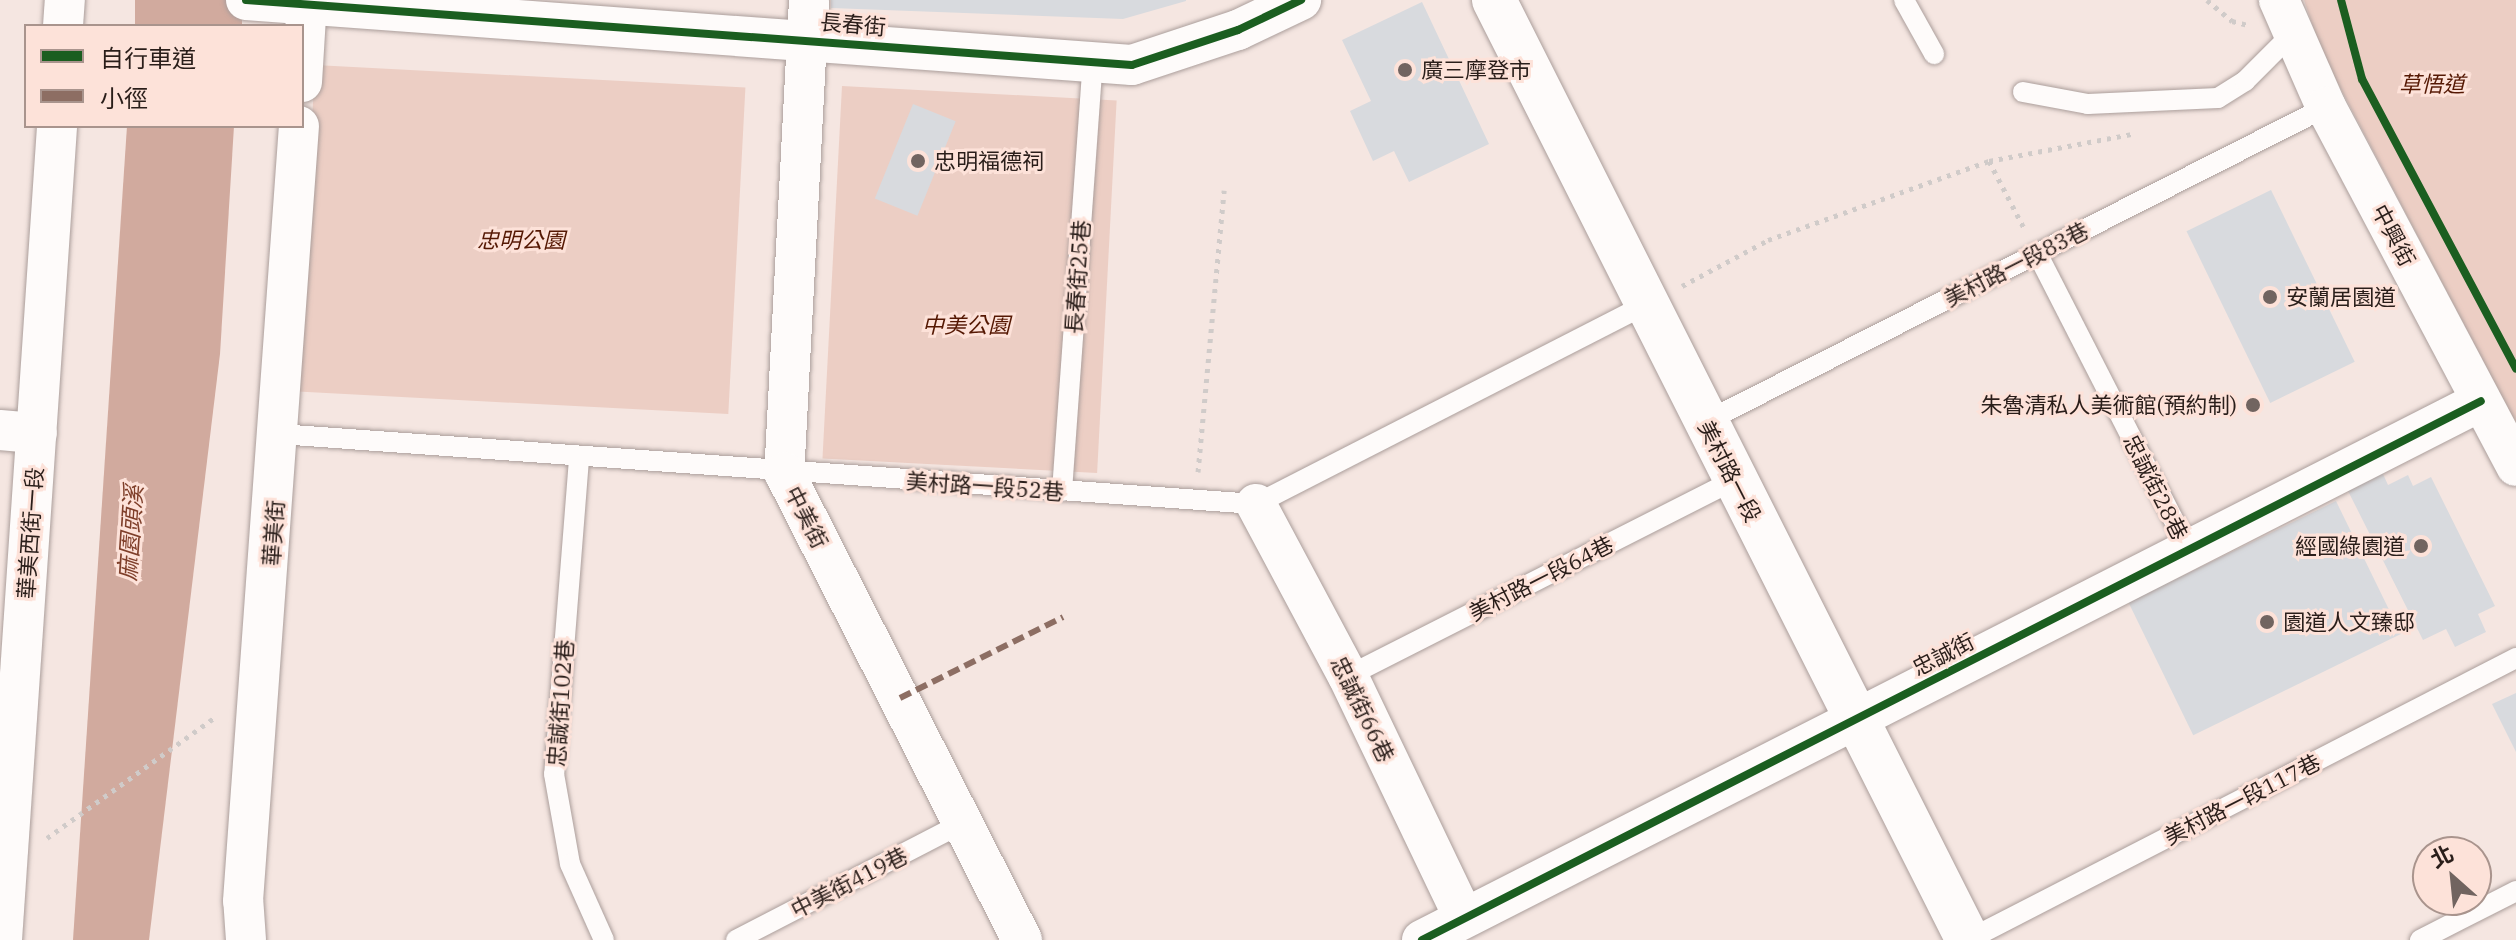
<!DOCTYPE html>
<html>
<head>
<meta charset="utf-8">
<style>
	body { margin:0 }
	#map { position:relative; width:2516px; height:940px; overflow:hidden; background:#f5e6e1; font-family:"IBM Plex Serif","Noto Sans TC",serif }
	div>[style] { position:absolute }
	.green>* { inset:0; background:#eccec4; transform-origin:0 0 }
	.water>* { inset:0; background:#d1aa9e; transform-origin:0 0 }
	.building>* { inset:0; background:#d8dade; transform-origin:0 0 }
	.path>* { height:5px; margin-top:-2.5px; transform-origin:0; background:repeating-linear-gradient(90deg,#d0cbc9 0 4px,transparent 0 10px) }
	.roads { filter:drop-shadow(0 0 2px #ab9e9b) drop-shadow(0 0 2px #ab9e9b) }
	.lane>* { height:20px; margin:-10px; padding:0 10px; transform-origin:10px; border-radius:10px; background:#fefbfa }
	.street>* { height:40px; margin:-20px; padding:0 20px; transform-origin:20px; border-radius:20px; background:#fefbfa }
	.secondary>* { height:44px; margin:-22px; padding:0 22px; transform-origin:22px; border-radius:22px; background:#fefbfa }
	.quiet>* { height:6px; margin-top:-3px; transform-origin:0; background:repeating-linear-gradient(90deg,#8d6e63 0 12px,transparent 0 18px) }
	.cycleway>* { height:8px; margin:-4px; padding:0 4px; transform-origin:4px; border-radius:4px; background:#1b5e20 }
	.dots>* { width:22px; height:22px; translate:-50% -50%; box-sizing:border-box; border:4px solid #fde2d9; border-radius:50% }
	span { translate:-50% -50%; white-space:nowrap; text-align:center; line-height:1.15; -webkit-text-stroke:6px #fde2d9; paint-order:stroke }
	.street-label { font-size:22px; color:#2a1e1a }
	.poi-label { font-size:22px; color:#2a1e1a }
	.left { translate:0 -50%; text-align:left }
	.right { translate:-100% -50%; text-align:right }
	.park-label { font-size:22px; color:#551803; font-style:italic }
	.water-label { font-size:24px; color:#7f3f2a; font-style:italic }
	.legend { position:absolute; left:24px; top:24px; width:280px; height:104px; box-sizing:border-box; background:#fde2d9; border:2px solid #a9948d; margin:0; padding:10px 14px; list-style:none; font-size:24px; color:#2a1e1a }
	.legend li { display:flex; align-items:center; gap:16px; height:40px }
	.legend b { width:40px; border:2px solid #a9948d }
	.north { position:absolute; left:2412px; top:836px; width:80px; height:80px; box-sizing:border-box; background:#fde2d9; border:2px solid #a9948d; border-radius:50%; rotate:333deg; font-size:22px; font-weight:700; line-height:32px; text-align:center; color:#2a1e1a }
	.north::after { content:''; display:block; margin:auto; width:28px; height:36px; background:#716460; clip-path:polygon(50% 0,100% 100%,50% 72%,0 100%) }
</style>
</head>
<body>
<div id="map">
	<div class="green">
		<div style="clip-path:polygon(2304px 0,2516px 0,2516px 424px,2321px 51px)"></div>
		<div style="left:315px;top:65px;width:431px;height:327px;rotate:3deg"></div>
		<div style="left:842px;top:86px;width:275px;height:373px;rotate:3deg"></div>
	</div>
	<div class="water">
		<div style="left:135px;top:0;width:107px;height:26px"></div>
		<div style="clip-path:polygon(127px 126px,234px 126px,220px 354px,149px 940px,73px 940px)"></div>
	</div>
	<div class="building">
		<div style="clip-path:polygon(831px 0,1186px 0,1186px 1px,1123px 19px,831px 8px)"></div>
		<div style="clip-path:polygon(1422px 2px,1489px 144px,1409px 182px,1394px 151px,1373px 161px,1350px 111px,1371px 101px,1342px 40px)"></div>
		<div style="left:913px;top:104px;width:46px;height:102px;rotate:22deg"></div>
		<div style="left:2271px;top:190px;width:191px;height:94px;rotate:64deg"></div>
		<div style="clip-path:polygon(2378px 463px,2388px 485px,2408px 475px,2413px 486px,2431px 477px,2495px 606px,2478px 614px,2486px 632px,2455px 647px,2446px 629px,2423px 640px,2343px 481px)"></div>
		<div style="left:2336px;top:501px;width:148px;height:231px;rotate:64deg"></div>
		<div style="clip-path:polygon(2516px 693px,2516px 752px,2492px 704px)"></div>
	</div>
	<div class="path">
		<div style="left:2207px;top:0;width:33px;rotate:40deg"></div>
		<div style="left:2232px;top:21px;width:16px;rotate:14deg"></div>
		<div style="left:1989px;top:161px;width:76px;rotate:62.4deg"></div>
		<div style="left:1682px;top:286px;width:98px;rotate:-28.1deg"></div>
		<div style="left:1768px;top:240px;width:235px;rotate:-19.7deg"></div>
		<div style="left:1989px;top:161px;width:146px;rotate:-10.7deg"></div>
		<div style="left:1198px;top:472px;width:283px;rotate:-84.7deg"></div>
		<div style="left:47px;top:838px;width:209px;rotate:-35.7deg"></div>
	</div>
	<div class="roads">
		<div class="lane">
			<div style="left:1904px;top:0;width:62px;rotate:60.9deg"></div>
			<div style="left:2023px;top:92px;width:66px;rotate:10.5deg"></div>
			<div style="left:2088px;top:104px;width:130px;rotate:-2.6deg"></div>
			<div style="left:2218px;top:98px;width:32px;rotate:-32deg"></div>
			<div style="left:2245px;top:81px;width:66px;rotate:-45deg"></div>
			<div style="left:2037px;top:253px;width:334px;rotate:62.9deg"></div>
			<div style="left:1705px;top:422px;width:696px;rotate:-26.9deg"></div>
			<div style="left:279px;top:434px;width:980px;rotate:4.1deg"></div>
			<div style="left:1256px;top:504px;width:437px;rotate:-27.1deg"></div>
			<div style="left:579px;top:459px;width:316px;rotate:94.5deg"></div>
			<div style="left:554px;top:774px;width:91px;rotate:79.9deg"></div>
			<div style="left:570px;top:864px;width:83px;rotate:65.9deg"></div>
			<div style="left:1062px;top:491px;width:430px;rotate:-85.9deg"></div>
			<div style="left:1348px;top:676px;width:434px;rotate:-26.9deg"></div>
			<div style="left:736px;top:940px;width:255px;rotate:-27.3deg"></div>
			<div style="left:1968px;top:940px;width:616px;rotate:-27.23deg"></div>
			<div style="left:2420px;top:940px;width:108px;rotate:-27deg"></div>
		</div>
		<div class="street">
			<div style="left:246px;top:0;width:888px;rotate:4.2deg"></div>
			<div style="left:1132px;top:65px;width:112px;rotate:-18.3deg"></div>
			<div style="left:1238px;top:30px;width:70px;rotate:-25.5deg"></div>
			<div style="left:809px;top:0;width:473px;rotate:93deg"></div>
			<div style="left:784px;top:472px;width:525px;rotate:63.04deg"></div>
			<div style="left:2279px;top:0;width:117px;rotate:66.3deg"></div>
			<div style="left:2326px;top:107px;width:406px;rotate:62.1deg"></div>
			<div style="left:63px;top:26px;width:26px;rotate:-86deg"></div>
			<div style="left:302px;top:82px;width:82px;rotate:-86.5deg"></div>
			<div style="left:0;top:430px;width:37px;rotate:5deg"></div>
			<div style="left:1256px;top:504px;width:195px;rotate:61.9deg"></div>
			<div style="left:1348px;top:676px;width:268px;rotate:64.4deg"></div>
			<div style="left:2px;top:940px;width:816px;rotate:-86.13deg"></div>
			<div style="left:246px;top:940px;width:39px;rotate:-94deg"></div>
			<div style="left:243px;top:901px;width:777px;rotate:-85.87deg"></div>
			<div style="left:1422px;top:940px;width:1188px;rotate:-26.97deg"></div>
		</div>
		<div class="secondary">
			<div style="left:1494px;top:0;width:1053px;rotate:63.24deg"></div>
		</div>
	</div>
	<div class="quiet">
		<div style="left:900px;top:698px;width:182px;rotate:-26.4deg"></div>
	</div>
	<div class="cycleway">
		<div style="left:246px;top:0;width:888px;rotate:4.2deg"></div>
		<div style="left:1132px;top:65px;width:112px;rotate:-18.3deg"></div>
		<div style="left:1238px;top:30px;width:70px;rotate:-25.5deg"></div>
		<div style="left:2341px;top:0;width:82px;rotate:75.1deg"></div>
		<div style="left:2362px;top:79px;width:328px;rotate:62deg"></div>
		<div style="left:1422px;top:940px;width:1188px;rotate:-26.97deg"></div>
	</div>
	<div class="dots">
		<div style="left:1405px;top:70px;background:#716460"></div>
		<div style="left:918px;top:161px;background:#716460"></div>
		<div style="left:2270px;top:297px;background:#716460"></div>
		<div style="left:2253px;top:405px;background:#716460"></div>
		<div style="left:2421px;top:546px;background:#716460"></div>
		<div style="left:2267px;top:622px;background:#716460"></div>
	</div>
	<div class="street-label">
		<span style="left:853px;top:24px;rotate:5deg">長春街</span>
		<span style="left:2394px;top:235px;rotate:62deg">中興街</span>
		<span style="left:2016px;top:264px;rotate:-27deg">美村路一段83巷</span>
		<span style="left:1077px;top:277px;rotate:-86deg">長春街25巷</span>
		<span style="left:1730px;top:471px;rotate:63deg">美村路一段</span>
		<span style="left:985px;top:486px;rotate:4deg">美村路一段52巷</span>
		<span style="left:2156px;top:487px;rotate:63deg">忠誠街28巷</span>
		<span style="left:807px;top:517px;rotate:63deg">中美街</span>
		<span style="left:30px;top:533px;rotate:-86deg">華美西街一段</span>
		<span style="left:273px;top:533px;rotate:-86deg">華美街</span>
		<span style="left:1541px;top:578px;rotate:-27deg">美村路一段64巷</span>
		<span style="left:1943px;top:654px;rotate:-27deg">忠誠街</span>
		<span style="left:560px;top:703px;rotate:-86deg">忠誠街102巷</span>
		<span style="left:1363px;top:709px;rotate:64deg">忠誠街66巷</span>
		<span style="left:2242px;top:799px;rotate:-27deg">美村路一段117巷</span>
		<span style="left:849px;top:882px;rotate:-27deg">中美街419巷</span>
	</div>
	<div class="poi-label">
		<span class="left" style="left:1421px;top:70px">廣三摩登市</span>
		<span class="left" style="left:934px;top:161px">忠明福德祠</span>
		<span class="left" style="left:2286px;top:297px">安蘭居園道</span>
		<span class="right" style="left:2237px;top:405px">朱魯清私人美術館(預約制)</span>
		<span class="right" style="left:2405px;top:546px">經國綠園道</span>
		<span class="left" style="left:2283px;top:622px">園道人文臻邸</span>
	</div>
	<div class="park-label">
		<span style="left:2432px;top:84px">草悟道</span>
		<span style="left:521px;top:240px">忠明公園</span>
		<span style="left:966px;top:325px">中美公園</span>
	</div>
	<div class="water-label">
		<span style="left:131px;top:533px;rotate:-86deg">麻園頭溪</span>
	</div>
	<ul class="legend">
	<li><b style="height:10px;background:#1b5e20"></b>自行車道</li>
	<li><b style="height:10px;background:#8d6e63"></b>小徑</li>
	</ul>
	<div class="north">北</div>
</div>
</body>
</html>
